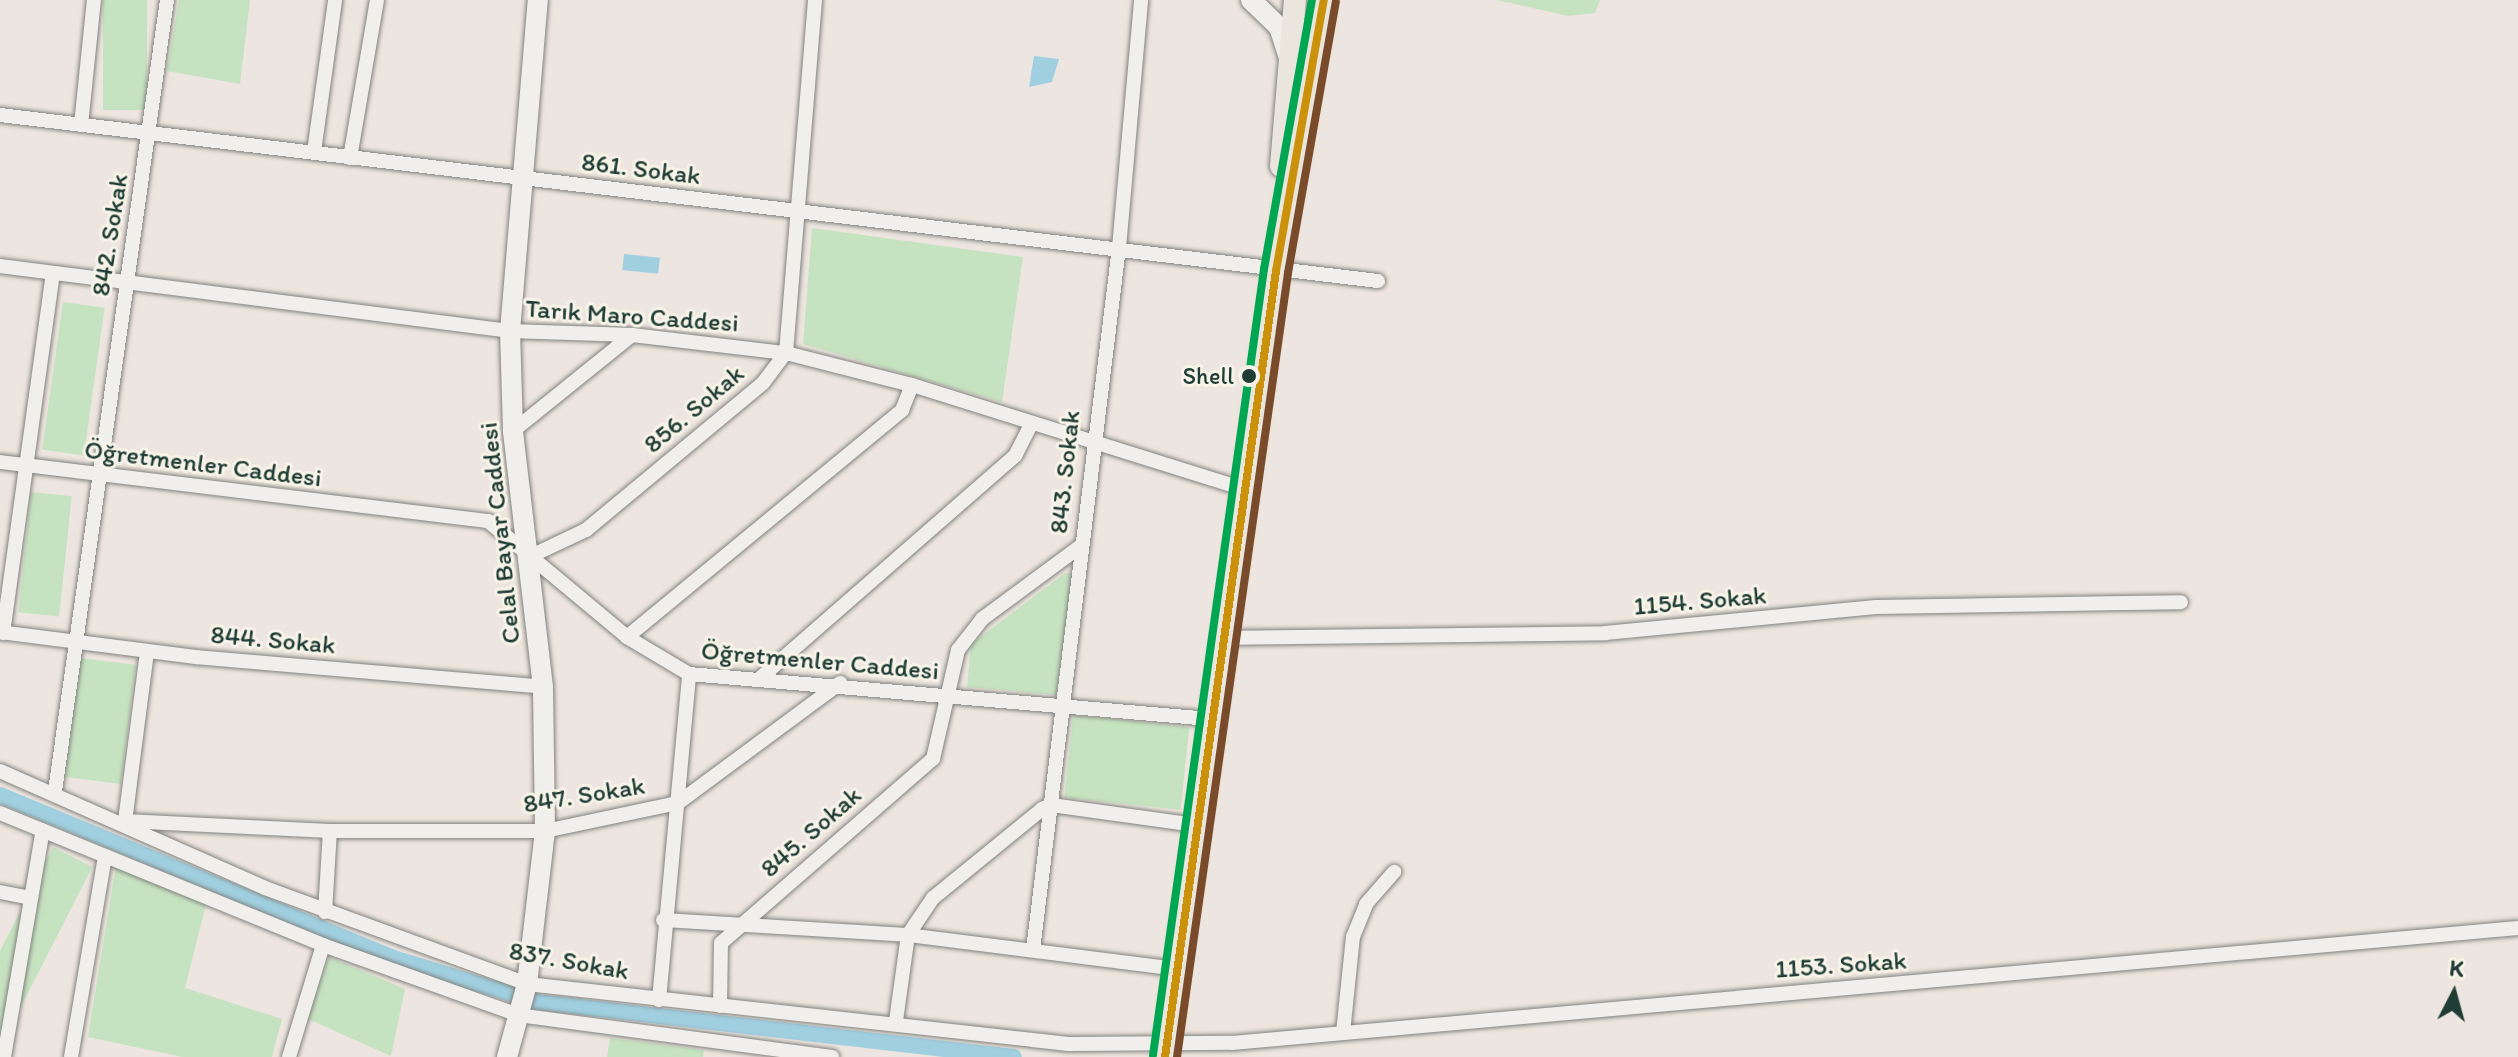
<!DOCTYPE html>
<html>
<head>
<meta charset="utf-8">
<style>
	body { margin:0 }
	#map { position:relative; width:2518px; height:1057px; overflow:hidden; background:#ede5df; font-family:Itim,sans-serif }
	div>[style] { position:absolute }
	.green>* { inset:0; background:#c6e3c1; transform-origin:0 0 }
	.water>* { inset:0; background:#a0cfe0; transform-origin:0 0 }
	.canal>* { height:16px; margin:-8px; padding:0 8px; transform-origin:8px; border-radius:8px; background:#a0cfe0 }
	.roads { filter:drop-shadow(0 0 2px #81837f) drop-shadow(0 0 2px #81837f) }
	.street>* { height:14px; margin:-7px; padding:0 7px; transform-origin:7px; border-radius:7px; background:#f1efeb }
	.secondary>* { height:20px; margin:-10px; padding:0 10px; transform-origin:10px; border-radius:10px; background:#f1efeb }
	.primary>* { height:22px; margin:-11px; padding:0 11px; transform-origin:11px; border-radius:11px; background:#ebe6dd }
	.bus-1>* { height:8px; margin:-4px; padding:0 4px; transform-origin:4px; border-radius:4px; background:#cc910a }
	.bus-2>* { height:8px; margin:-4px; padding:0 4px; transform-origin:4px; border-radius:4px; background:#7a4b2a }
	.bus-3>* { height:8px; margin:-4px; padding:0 4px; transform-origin:4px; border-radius:4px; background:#00a651 }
	.dots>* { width:22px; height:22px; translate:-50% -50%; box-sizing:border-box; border:4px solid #f7f3e8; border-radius:50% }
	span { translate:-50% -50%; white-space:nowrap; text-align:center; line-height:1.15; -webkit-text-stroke:6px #f7f3e8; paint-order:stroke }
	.bus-label { font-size:24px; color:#1f3d34 }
	.right { translate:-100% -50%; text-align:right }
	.street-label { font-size:26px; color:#1f3d34 }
	.north { position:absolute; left:2414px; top:953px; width:80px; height:80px; -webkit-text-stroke:6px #f7f3e8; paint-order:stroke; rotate:6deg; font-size:22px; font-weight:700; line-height:32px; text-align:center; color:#1f3d34 }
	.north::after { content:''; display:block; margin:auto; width:28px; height:36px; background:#1f3d34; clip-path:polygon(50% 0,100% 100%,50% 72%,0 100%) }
</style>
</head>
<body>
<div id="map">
	<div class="green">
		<div style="left:103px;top:0;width:44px;height:110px"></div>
		<div style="clip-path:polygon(179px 0,250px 0,240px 84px,167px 71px)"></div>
		<div style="clip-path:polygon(1497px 0,1600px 0,1595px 13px,1568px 16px)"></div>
		<div style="clip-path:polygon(812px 228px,1023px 257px,1002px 402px,803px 344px)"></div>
		<div style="left:63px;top:302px;width:42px;height:149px;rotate:8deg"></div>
		<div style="left:31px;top:492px;width:41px;height:121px;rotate:6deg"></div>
		<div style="clip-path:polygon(1065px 573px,1075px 573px,1056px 695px,967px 687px,971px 644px)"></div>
		<div style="left:80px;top:658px;width:56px;height:120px;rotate:7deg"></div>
		<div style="left:1073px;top:715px;width:117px;height:83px;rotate:6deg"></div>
		<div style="left:53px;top:847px;width:44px;height:213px;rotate:27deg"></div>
		<div style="clip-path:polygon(116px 865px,206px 904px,185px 988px,282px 1019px,272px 1057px,182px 1057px,88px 1037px)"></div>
		<div style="clip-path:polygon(329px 957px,405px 989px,391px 1056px,308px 1019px)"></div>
		<div style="clip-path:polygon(610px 1038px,704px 1050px,703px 1057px,607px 1057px)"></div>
	</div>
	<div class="water">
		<div style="clip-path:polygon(1034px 56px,1059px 59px,1052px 82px,1029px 87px)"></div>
		<div style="left:624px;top:254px;width:36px;height:16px;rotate:6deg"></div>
	</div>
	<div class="canal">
		<div style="left:0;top:795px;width:425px;rotate:22.5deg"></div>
		<div style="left:393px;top:958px;width:152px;rotate:16.9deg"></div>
		<div style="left:538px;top:1002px;width:479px;rotate:6.6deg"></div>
	</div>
	<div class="roads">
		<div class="street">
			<div style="left:0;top:115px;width:1388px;rotate:6.87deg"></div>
			<div style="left:81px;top:125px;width:126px;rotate:-84.1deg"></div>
			<div style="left:314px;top:152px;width:153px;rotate:-82.1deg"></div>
			<div style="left:350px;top:158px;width:160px;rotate:-80.3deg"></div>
			<div style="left:0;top:266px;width:514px;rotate:7.26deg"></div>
			<div style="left:510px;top:331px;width:122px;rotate:1.9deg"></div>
			<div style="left:632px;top:335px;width:155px;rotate:6.7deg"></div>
			<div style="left:786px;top:353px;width:130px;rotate:14.3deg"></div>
			<div style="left:912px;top:385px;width:348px;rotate:17.4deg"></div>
			<div style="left:513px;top:431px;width:153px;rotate:-38.9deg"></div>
			<div style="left:0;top:462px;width:492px;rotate:6.9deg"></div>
			<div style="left:488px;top:521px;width:181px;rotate:39.8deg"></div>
			<div style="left:627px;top:637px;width:72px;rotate:30.8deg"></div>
			<div style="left:689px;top:674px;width:523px;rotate:4.94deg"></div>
			<div style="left:531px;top:556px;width:61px;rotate:-25.3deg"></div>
			<div style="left:586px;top:530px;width:230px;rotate:-39.7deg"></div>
			<div style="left:763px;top:383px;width:38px;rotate:-53deg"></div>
			<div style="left:786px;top:353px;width:354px;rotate:-85.3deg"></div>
			<div style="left:0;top:632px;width:198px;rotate:7.3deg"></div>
			<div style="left:196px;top:657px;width:348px;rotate:4.9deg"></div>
			<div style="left:3px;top:633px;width:362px;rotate:-82.1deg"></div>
			<div style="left:627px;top:637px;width:357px;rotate:-39.5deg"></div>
			<div style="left:902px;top:410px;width:27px;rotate:-68deg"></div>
			<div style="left:1222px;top:638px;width:383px;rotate:-0.7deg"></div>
			<div style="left:1605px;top:633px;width:272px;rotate:-5.5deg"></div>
			<div style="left:1876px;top:607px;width:305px;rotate:-0.9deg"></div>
			<div style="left:147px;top:652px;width:170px;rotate:97.4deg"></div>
			<div style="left:125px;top:821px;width:205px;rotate:2.8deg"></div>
			<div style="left:758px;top:680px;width:341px;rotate:-41.1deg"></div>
			<div style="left:1015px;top:456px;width:36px;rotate:-63deg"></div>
			<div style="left:0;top:771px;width:290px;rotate:23.8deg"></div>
			<div style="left:265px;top:888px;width:279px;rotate:20.1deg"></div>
			<div style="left:527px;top:984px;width:545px;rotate:6.32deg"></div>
			<div style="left:1069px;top:1044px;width:163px;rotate:-0.4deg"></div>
			<div style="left:1232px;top:1043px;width:1291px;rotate:-5.11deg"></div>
			<div style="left:55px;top:791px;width:799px;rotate:-81.94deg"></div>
			<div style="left:0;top:813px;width:349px;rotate:22.2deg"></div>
			<div style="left:323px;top:945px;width:207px;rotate:19.7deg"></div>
			<div style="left:518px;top:1015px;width:317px;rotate:7.6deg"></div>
			<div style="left:0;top:892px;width:31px;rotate:11deg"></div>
			<div style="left:325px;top:912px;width:81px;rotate:-86.5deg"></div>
			<div style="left:330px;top:831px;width:215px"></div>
			<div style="left:545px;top:831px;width:136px;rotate:-11.9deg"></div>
			<div style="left:678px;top:803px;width:202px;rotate:-36.5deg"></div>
			<div style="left:663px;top:920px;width:245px;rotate:3.5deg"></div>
			<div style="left:908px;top:935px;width:271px;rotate:7.2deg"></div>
			<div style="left:1033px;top:950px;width:707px;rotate:-83.02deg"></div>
			<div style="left:1119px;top:248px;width:249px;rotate:-84.9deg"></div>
			<div style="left:659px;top:1000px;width:327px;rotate:-84.7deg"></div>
			<div style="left:720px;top:1006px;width:63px;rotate:-89.1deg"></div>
			<div style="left:721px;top:943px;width:281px;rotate:-41deg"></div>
			<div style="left:933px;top:759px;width:112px;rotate:-77.1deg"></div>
			<div style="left:958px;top:650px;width:39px;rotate:-52deg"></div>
			<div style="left:982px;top:619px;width:124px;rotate:-36.5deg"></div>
			<div style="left:896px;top:1021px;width:87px;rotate:-82.1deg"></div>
			<div style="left:908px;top:935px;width:45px;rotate:-56deg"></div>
			<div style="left:933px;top:898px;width:141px;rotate:-39.2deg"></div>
			<div style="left:1042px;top:809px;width:10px;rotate:-24deg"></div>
			<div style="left:1051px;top:805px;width:146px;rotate:7.9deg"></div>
			<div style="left:1343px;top:1033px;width:97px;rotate:-84.1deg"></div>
			<div style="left:1353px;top:937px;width:35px;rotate:-68deg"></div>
			<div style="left:1366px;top:904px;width:43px;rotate:-48.8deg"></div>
			<div style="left:4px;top:1057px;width:230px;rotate:-80.3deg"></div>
			<div style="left:71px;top:1057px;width:204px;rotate:-80.4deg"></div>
			<div style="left:289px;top:1057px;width:117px;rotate:-73.1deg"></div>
		</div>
		<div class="secondary">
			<div style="left:1251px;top:0;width:39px;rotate:44deg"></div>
			<div style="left:1279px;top:27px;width:33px;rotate:72deg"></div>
			<div style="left:507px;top:1057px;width:76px;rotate:-74.7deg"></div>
			<div style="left:527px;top:984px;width:154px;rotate:-83.3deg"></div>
			<div style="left:545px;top:831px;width:144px;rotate:-90.8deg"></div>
			<div style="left:543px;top:687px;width:258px;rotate:-96.7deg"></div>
			<div style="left:513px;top:431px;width:100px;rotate:-91.7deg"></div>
			<div style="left:510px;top:331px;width:332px;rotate:-85.2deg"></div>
		</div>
		<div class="primary">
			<div style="left:1281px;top:166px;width:167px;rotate:-85.2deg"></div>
			<div style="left:1165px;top:1057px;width:794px;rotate:-81.96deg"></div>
			<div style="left:1276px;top:271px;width:275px;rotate:-80deg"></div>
		</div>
	</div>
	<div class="bus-1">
		<div style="left:1165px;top:1057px;width:794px;rotate:-81.96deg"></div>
		<div style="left:1276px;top:271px;width:275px;rotate:-80deg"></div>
	</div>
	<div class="bus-2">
		<div style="left:1177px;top:1057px;width:792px;rotate:-81.94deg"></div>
		<div style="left:1288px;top:273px;width:275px;rotate:-80deg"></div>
	</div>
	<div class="bus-3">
		<div style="left:1153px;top:1055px;width:794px;rotate:-81.96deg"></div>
		<div style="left:1264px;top:269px;width:273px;rotate:-79.9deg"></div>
	</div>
	<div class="dots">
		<div style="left:1249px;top:376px;background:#1f3d34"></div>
	</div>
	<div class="bus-label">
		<span class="right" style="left:1234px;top:376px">Shell</span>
	</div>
	<div class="street-label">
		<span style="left:641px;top:169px;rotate:7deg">861. Sokak</span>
		<span style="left:110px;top:235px;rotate:-81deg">842. Sokak</span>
		<span style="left:632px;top:316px;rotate:4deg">Tarık Maro Caddesi</span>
		<span style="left:694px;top:409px;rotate:-40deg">856. Sokak</span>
		<span style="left:203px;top:464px;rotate:7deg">Öğretmenler Caddesi</span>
		<span style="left:1065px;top:472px;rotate:-84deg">843. Sokak</span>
		<span style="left:500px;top:533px;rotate:-96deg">Celal Bayar Caddesi</span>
		<span style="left:1700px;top:601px;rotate:-5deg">1154. Sokak</span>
		<span style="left:273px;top:640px;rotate:5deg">844. Sokak</span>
		<span style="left:820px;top:661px;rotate:5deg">Öğretmenler Caddesi</span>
		<span style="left:584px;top:795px;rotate:-9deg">847. Sokak</span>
		<span style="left:811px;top:832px;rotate:-41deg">845. Sokak</span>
		<span style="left:569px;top:961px;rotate:10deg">837. Sokak</span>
		<span style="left:1841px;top:965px;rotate:-4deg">1153. Sokak</span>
	</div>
	<div class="north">K</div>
</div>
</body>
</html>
